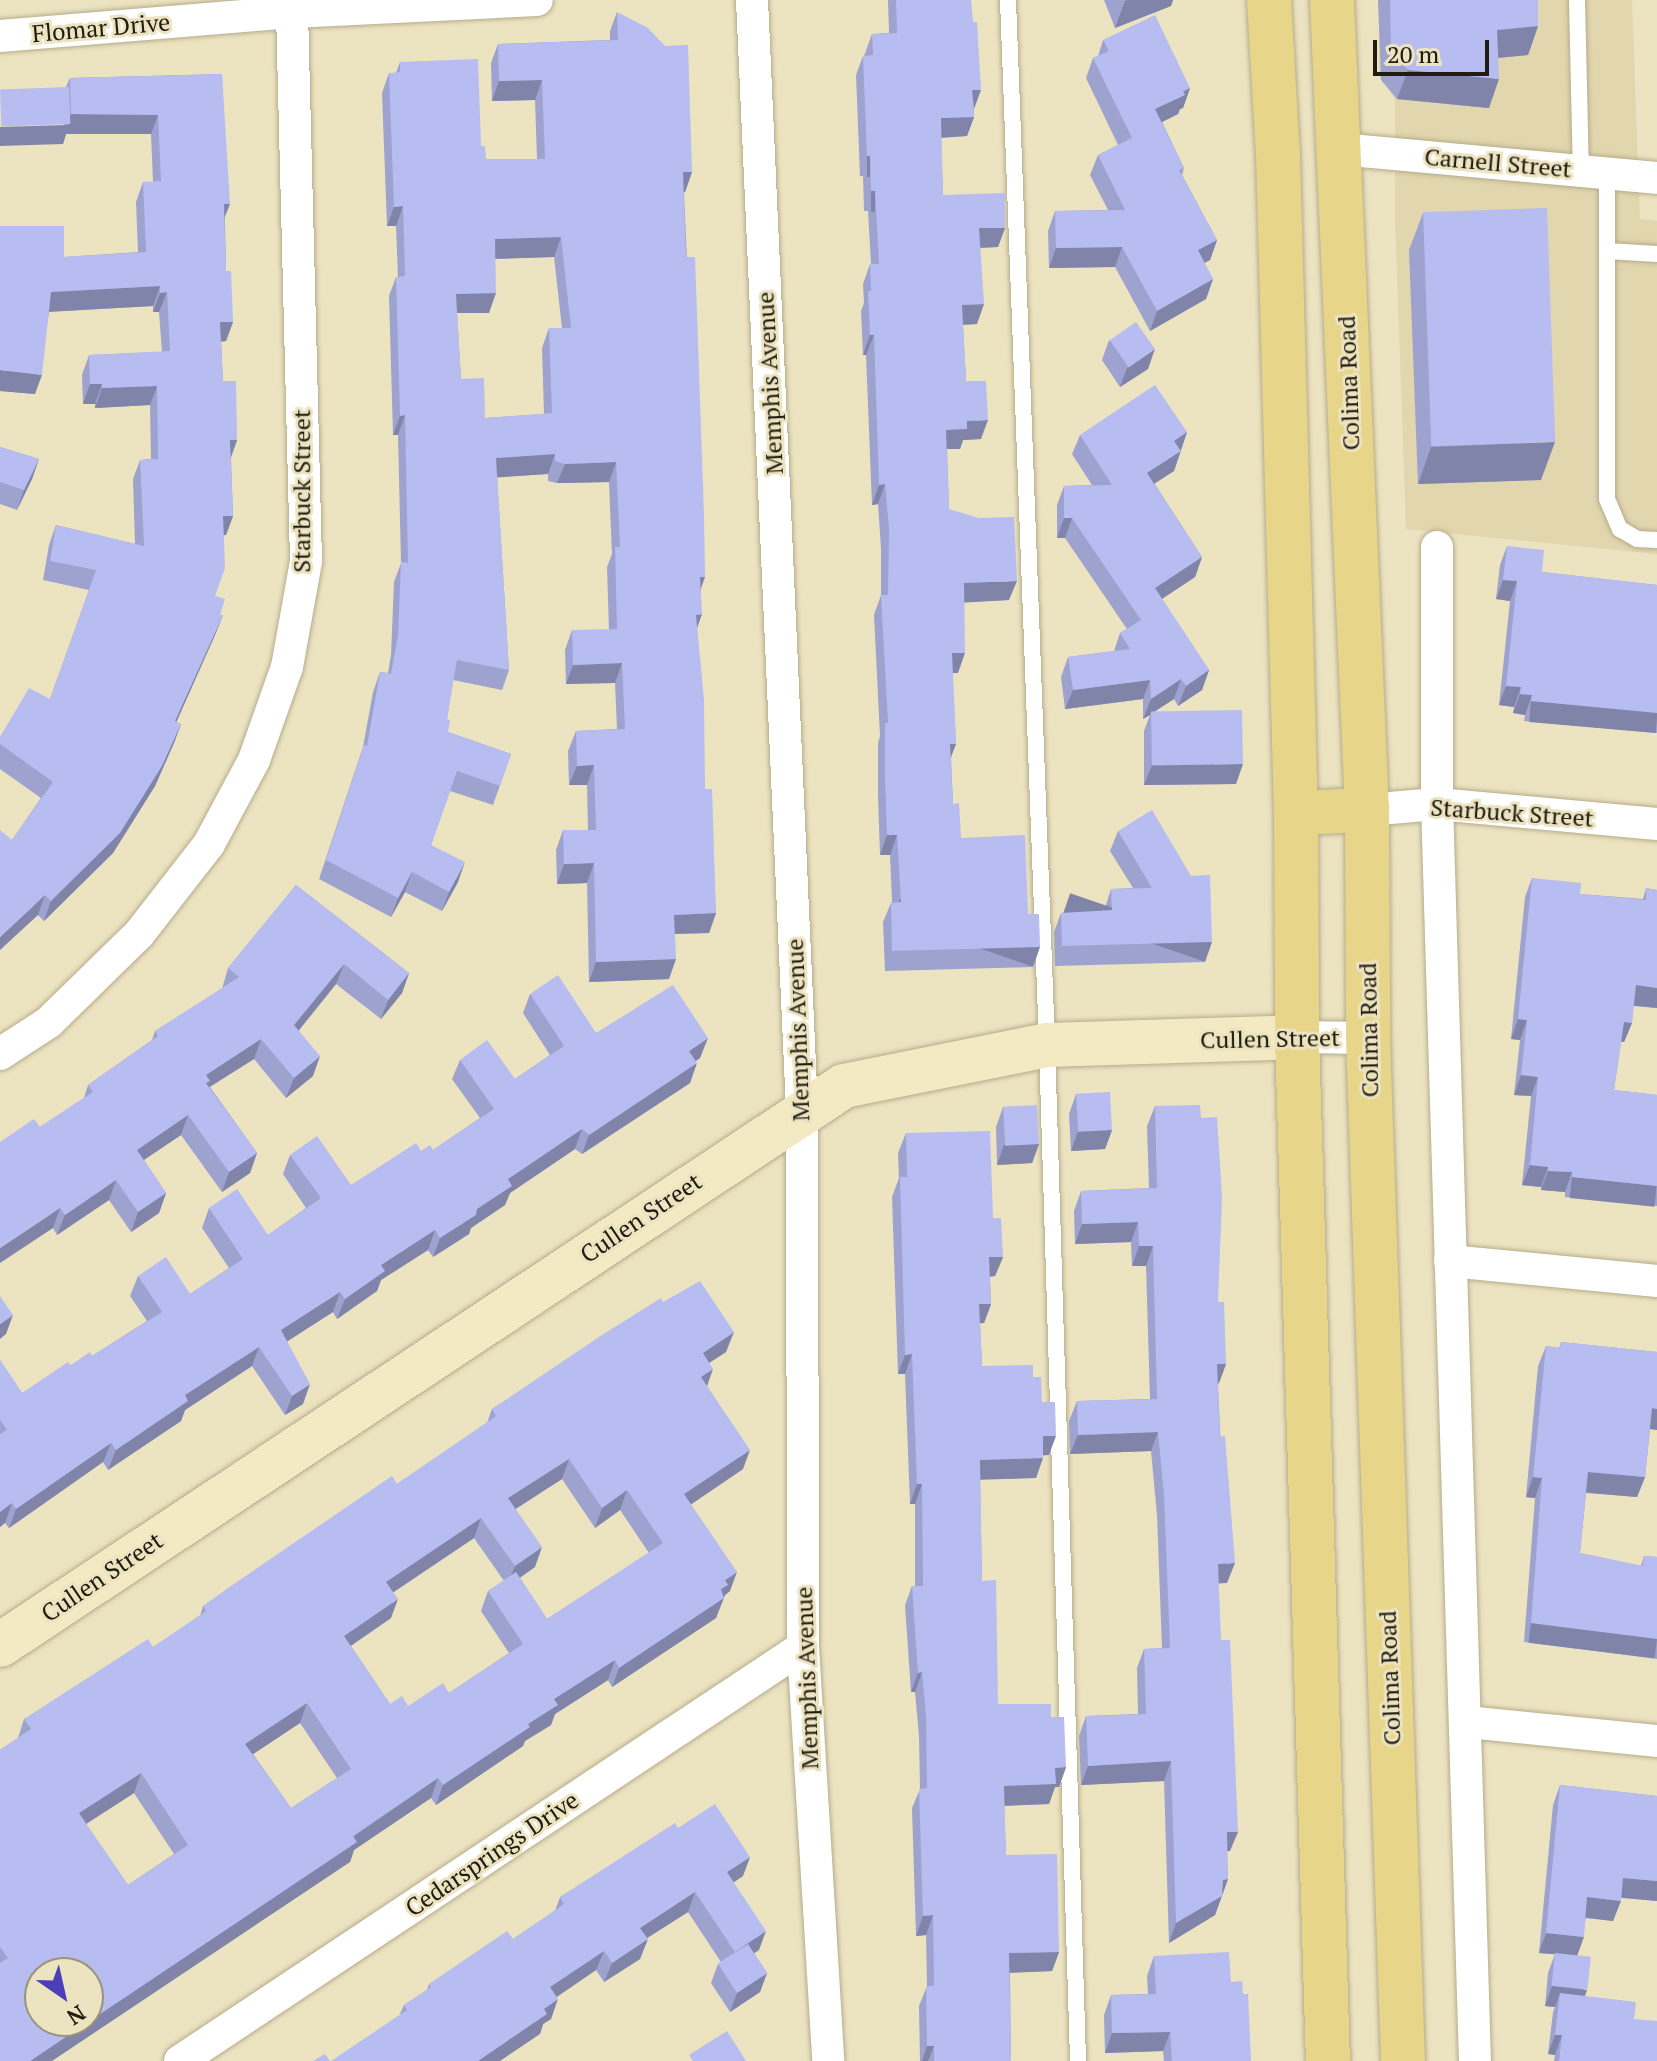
<!DOCTYPE html>
<html>
<head>
<meta charset="utf-8">
<style>
	body { margin:0 }
	#map { position:relative; width:1657px; height:2061px; overflow:hidden; background:#ece3c1; font-family:"PT Serif",serif }
	div>[style] { position:absolute }
	.built>* { inset:0; background:#e1d6ad }
	.roads { filter:drop-shadow(0 0 2px #b4ac8b) drop-shadow(0 0 2px #b4ac8b) }
	.lane>* { height:16px; margin:-8px; padding:0 8px; transform-origin:8px; border-radius:8px; background:#fff }
	.street>* { height:32px; margin:-16px; padding:0 16px; transform-origin:16px; border-radius:16px; background:#fff }
	.secondary>* { height:44px; margin:-22px; padding:0 22px; transform-origin:22px; border-radius:22px; background:#f3eac4 }
	.primary>* { height:44px; margin:-22px; padding:0 22px; transform-origin:22px; border-radius:22px; background:#e7d589 }
	.wall>* { inset:0; background:#9da2cf }
	.shaded-wall>* { inset:0; background:#8084a9; transform-origin:0 0 }
	.building>* { inset:0; background:#b7bcf1; transform-origin:0 0 }
	span { translate:-50% -50%; white-space:nowrap; text-align:center; line-height:1.15; -webkit-text-stroke:6px #ece3c1; paint-order:stroke }
	.street-label { font-size:24px; color:#201c10 }
	.north { position:absolute; left:24px; top:1957px; width:80px; height:80px; box-sizing:border-box; background:#ece3c1; border:2px solid #9a937a; border-radius:50%; rotate:146deg; font-size:22px; font-weight:700; line-height:32px; text-align:center; color:#201c10 }
	.north::after { content:''; display:block; margin:auto; width:28px; height:36px; background:#4a3fb6; clip-path:polygon(50% 0,100% 100%,50% 72%,0 100%) }
	.scale { position:absolute; left:1373px; top:40px; width:116px; height:36px; box-sizing:border-box; border:4px solid #201c10; border-top:0; padding-left:10px; font-size:24px; line-height:28px; white-space:nowrap; color:#201c10; -webkit-text-stroke:6px #ece3c1; paint-order:stroke }
</style>
</head>
<body>
<div id="map">
	<div class="built">
		<div style="clip-path:polygon(1379px 0,1632px 0,1640px 219px,1657px 221px,1657px 554px,1406px 529px,1395px 217px,1395px 99px,1379px 75px)"></div>
	</div>
	<div class="roads">
		<div class="lane">
			<div style="left:1008px;top:0;width:1046px;rotate:87.86deg"></div>
			<div style="left:1047px;top:1045px;width:1016px;rotate:88.25deg"></div>
			<div style="left:1577px;top:0;width:171px;rotate:88.7deg"></div>
			<div style="left:1607px;top:173px;width:326px;rotate:90deg"></div>
			<div style="left:1607px;top:499px;width:33px;rotate:67deg"></div>
			<div style="left:1620px;top:529px;width:20px;rotate:30deg"></div>
			<div style="left:1637px;top:539px;width:20px;rotate:3deg"></div>
			<div style="left:1607px;top:251px;width:50px;rotate:3.4deg"></div>
		</div>
		<div class="street">
			<div style="left:752px;top:0;width:1112px;rotate:87.42deg"></div>
			<div style="left:802px;top:1111px;width:536px;rotate:89.89deg"></div>
			<div style="left:803px;top:1647px;width:415px;rotate:86.5deg"></div>
			<div style="left:0;top:36px;width:293px;rotate:-4.7deg"></div>
			<div style="left:292px;top:12px;width:245px;rotate:-2.8deg"></div>
			<div style="left:1339px;top:149px;width:319px;rotate:5.2deg"></div>
			<div style="left:1437px;top:547px;width:257px;rotate:90deg"></div>
			<div style="left:1437px;top:804px;width:1258px;rotate:88.27deg"></div>
			<div style="left:1367px;top:810px;width:70px;rotate:-4.9deg"></div>
			<div style="left:1437px;top:804px;width:221px;rotate:5.2deg"></div>
			<div style="left:1297px;top:1037px;width:71px;rotate:0.8deg"></div>
			<div style="left:0;top:1054px;width:59px;rotate:-33.1deg"></div>
			<div style="left:49px;top:1022px;width:126px;rotate:-44.4deg"></div>
			<div style="left:139px;top:934px;width:114px;rotate:-52.1deg"></div>
			<div style="left:209px;top:844px;width:95px;rotate:-61.8deg"></div>
			<div style="left:254px;top:760px;width:99px;rotate:-70.5deg"></div>
			<div style="left:287px;top:667px;width:108px;rotate:-79.8deg"></div>
			<div style="left:306px;top:561px;width:549px;rotate:-91.46deg"></div>
			<div style="left:1450px;top:1261px;width:208px;rotate:5.5deg"></div>
			<div style="left:1467px;top:1722px;width:191px;rotate:5.7deg"></div>
			<div style="left:180px;top:2061px;width:748px;rotate:-33.61deg"></div>
		</div>
		<div class="secondary">
			<div style="left:0;top:1645px;width:1012px;rotate:-33.52deg"></div>
			<div style="left:844px;top:1086px;width:207px;rotate:-11.4deg"></div>
			<div style="left:1047px;top:1045px;width:250px;rotate:-1.8deg"></div>
		</div>
		<div class="primary">
			<div style="left:1269px;top:0;width:154px;rotate:86.7deg"></div>
			<div style="left:1278px;top:154px;width:659px;rotate:88.44deg"></div>
			<div style="left:1296px;top:813px;width:224px;rotate:89.7deg"></div>
			<div style="left:1297px;top:1037px;width:1024px;rotate:88.27deg"></div>
			<div style="left:1332px;top:0;width:811px;rotate:87.53deg"></div>
			<div style="left:1367px;top:810px;width:228px;rotate:89.7deg"></div>
			<div style="left:1368px;top:1038px;width:1024px;rotate:88.04deg"></div>
			<div style="left:1296px;top:813px;width:71px;rotate:-2.4deg"></div>
		</div>
	</div>
	<div class="wall">
		<div style="clip-path:polygon(888px 0,971px 0,974px 117px,967px 136px,941px 138px,943px 195px,1005px 228px,998px 247px,980px 248px,977px 324px,963px 325px,966px 381px,981px 439px,963px 440px,960px 449px,947px 449px,949px 509px,1009px 600px,964px 602px,958px 673px,952px 673px,956px 744px,951px 758px,953px 804px,961px 838px,1028px 914px,1033px 967px,885px 971px,883px 922px,891px 903px,892px 902px,890px 855px,880px 855px,878px 796px,878px 743px,880px 736px,874px 615px,881px 595px,881px 549px,878px 504px,872px 505px,866px 355px,863px 355px,861px 311px,864px 303px,863px 284px,870px 264px,871px 264px,868px 211px,864px 211px,863px 176px,860px 176px,856px 75px,863px 56px,864px 56px,872px 34px,889px 33px)"></div>
		<div style="clip-path:polygon(1104px 0,1173px 0,1171px 6px,1115px 28px)"></div>
		<div style="clip-path:polygon(1378px 0,1538px 0,1538px 26px,1528px 55px,1498px 58px,1489px 108px,1397px 99px,1381px 80px)"></div>
		<div style="clip-path:polygon(evenodd,617px 12px,692px 172px,685px 192px,684px 192px,701px 589px,697px 627px,705px 789px,716px 913px,709px 933px,675px 934px,669px 979px,589px 982px,587px 883px,557px 884px,556px 850px,563px 830px,588px 830px,587px 785px,569px 785px,568px 751px,576px 731px,617px 729px,615px 683px,566px 684px,565px 650px,572px 630px,609px 630px,607px 567px,612px 554px,609px 482px,557px 483px,548px 481px,548px 474px,497px 477px,509px 670px,502px 690px,453px 680px,447px 719px,448px 732px,511px 754px,493px 805px,450px 791px,431px 845px,458px 882px,442px 911px,405px 892px,391px 917px,319px 879px,363px 747px,373px 692px,380px 672px,388px 673px,391px 655px,394px 582px,401px 563px,398px 435px,393px 435px,389px 296px,396px 277px,398px 277px,396px 226px,387px 226px,382px 93px,389px 73px,396px 73px,400px 62px,486px 159px,537px 159px,535px 100px,492px 101px,491px 63px,498px 44px,610px 40px,610px 31px,617px 12px,554px 257px,562px 328px,549px 328px,542px 348px,544px 414px,485px 418px,461px 379px,457px 313px,489px 313px,495px 259px,554px 257px)"></div>
		<div style="clip-path:polygon(1103px 40px,1190px 88px,1183px 108px,1180px 109px,1178px 114px,1162px 122px,1184px 168px,1182px 175px,1217px 240px,1210px 260px,1204px 263px,1213px 279px,1206px 299px,1150px 331px,1115px 267px,1049px 268px,1048px 231px,1055px 211px,1108px 210px,1090px 175px,1098px 155px,1118px 145px,1086px 78px,1093px 58px,1098px 56px)"></div>
		<div style="clip-path:polygon(222px 74px,226px 271px,233px 322px,226px 341px,221px 342px,223px 381px,237px 440px,231px 458px,233px 516px,226px 535px,223px 535px,215px 596px,220px 615px,223px 615px,215px 635px,176px 722px,181px 724px,174px 743px,155px 786px,113px 853px,44px 921px,38px 915px,12px 840px,41px 798px,0 769px,0 737px,50px 699px,89px 590px,43px 580px,49px 545px,56px 525px,135px 544px,133px 479px,140px 460px,151px 459px,150px 405px,95px 408px,95px 404px,83px 404px,82px 375px,89px 355px,162px 352px,159px 312px,153px 312px,153px 306px,49px 312px,35px 394px,0 391px,64px 257px,138px 252px,136px 202px,143px 182px,153px 182px,151px 134px,66px 134px,63px 144px,66px 87px,70px 78px)"></div>
		<div style="clip-path:polygon(1423px 213px,1541px 480px,1418px 484px,1409px 250px)"></div>
		<div style="clip-path:polygon(1109px 340px,1148px 369px,1120px 387px,1102px 360px)"></div>
		<div style="clip-path:polygon(1187px 432px,1174px 471px,1154px 483px,1202px 557px,1195px 577px,1162px 599px,1209px 670px,1202px 690px,1178px 706px,1174px 699px,1155px 711px,1236px 784px,1144px 785px,1144px 731px,1150px 715px,1143px 719px,1143px 699px,1065px 709px,1061px 677px,1068px 657px,1114px 651px,1120px 633px,1127px 629px,1065px 538px,1057px 538px,1057px 505px,1064px 486px,1092px 485px,1072px 454px,1080px 435px)"></div>
		<div style="clip-path:polygon(0 447px,39px 459px,32px 479px,17px 510px,0 504px)"></div>
		<div style="clip-path:polygon(1507px 546px,1542px 572px,1657px 585px,1657px 733px,1524px 721px,1525px 715px,1513px 713px,1514px 707px,1499px 705px,1510px 601px,1496px 599px,1500px 565px)"></div>
		<div style="clip-path:polygon(1118px 831px,1205px 962px,1055px 966px,1054px 932px,1061px 913px,1104px 911px,1111px 889px,1133px 888px,1110px 851px)"></div>
		<div style="clip-path:polygon(1532px 878px,1580px 894px,1643px 899px,1646px 888px,1657px 890px,1657px 1008px,1633px 1006px,1632px 1023px,1624px 1042px,1621px 1042px,1614px 1090px,1657px 1095px,1657px 1206px,1565px 1197px,1565px 1192px,1541px 1190px,1541px 1187px,1522px 1185px,1531px 1096px,1514px 1095px,1520px 1040px,1511px 1039px,1525px 897px)"></div>
		<div style="clip-path:polygon(296px 885px,409px 973px,402px 993px,381px 1019px,336px 984px,299px 1030px,313px 1076px,286px 1098px,254px 1059px,210px 1087px,257px 1153px,250px 1173px,222px 1192px,181px 1135px,144px 1160px,166px 1193px,159px 1213px,131px 1232px,109px 1200px,57px 1235px,53px 1228px,40px 1127px,84px 1098px,88px 1085px,152px 1040px,155px 1031px,222px 989px,228px 968px)"></div>
		<div style="clip-path:polygon(530px 994px,596px 1033px,700px 1058px,696px 1061px,690px 1083px,582px 1154px,575px 1149px,510px 1193px,505px 1205px,471px 1228px,469px 1234px,433px 1257px,428px 1250px,381px 1280px,377px 1291px,337px 1319px,333px 1312px,287px 1341px,303px 1404px,285px 1415px,252px 1366px,185px 1410px,181px 1421px,108px 1470px,103px 1462px,9px 1528px,5px 1523px,0 1527px,0 1360px,22px 1393px,71px 1365px,92px 1356px,147px 1321px,130px 1296px,138px 1276px,190px 1294px,229px 1268px,202px 1228px,209px 1208px,268px 1235px,306px 1208px,283px 1174px,290px 1155px,351px 1185px,421px 1151px,433px 1150px,480px 1118px,452px 1079px,460px 1060px,515px 1079px,550px 1055px,523px 1013px)"></div>
		<div style="clip-path:polygon(1076px 1094px,1112px 1130px,1105px 1149px,1071px 1151px,1069px 1114px)"></div>
		<div style="clip-path:polygon(1155px 1106px,1218px 1302px,1226px 1364px,1219px 1383px,1218px 1384px,1227px 1583px,1218px 1583px,1230px 1851px,1227px 1851px,1228px 1879px,1215px 1915px,1169px 1943px,1164px 1781px,1081px 1785px,1079px 1736px,1086px 1716px,1138px 1714px,1137px 1668px,1144px 1649px,1162px 1648px,1157px 1515px,1151px 1451px,1070px 1454px,1069px 1421px,1077px 1401px,1150px 1399px,1146px 1266px,1132px 1266px,1131px 1242px,1075px 1244px,1074px 1211px,1081px 1191px,1149px 1188px,1147px 1126px)"></div>
		<div style="clip-path:polygon(1003px 1107px,1039px 1144px,1032px 1163px,997px 1165px,996px 1127px)"></div>
		<div style="clip-path:polygon(906px 1133px,993px 1218px,1003px 1257px,995px 1276px,990px 1277px,991px 1304px,984px 1323px,980px 1323px,982px 1366px,1033px 1377px,1042px 1402px,1049px 1455px,1043px 1455px,1036px 1478px,980px 1479px,982px 1581px,998px 1704px,1051px 1717px,1066px 1767px,1059px 1787px,1055px 1787px,1049px 1804px,1004px 1806px,1006px 1855px,1059px 1952px,1052px 1971px,1010px 1973px,1011px 2061px,920px 2061px,919px 2006px,927px 1986px,926px 1935px,916px 1936px,912px 1808px,920px 1789px,919px 1736px,915px 1692px,911px 1692px,905px 1605px,912px 1586px,915px 1586px,915px 1504px,910px 1504px,905px 1374px,898px 1374px,892px 1197px,899px 1178px,898px 1153px)"></div>
		<div style="clip-path:polygon(evenodd,663px 1302px,726px 1352px,709px 1363px,707px 1386px,743px 1469px,691px 1504px,730px 1591px,725px 1595px,716px 1618px,612px 1687px,608px 1680px,555px 1714px,551px 1725px,525px 1741px,523px 1746px,436px 1805px,431px 1798px,354px 1850px,350px 1862px,0 2061px,0 1750px,18px 1738px,24px 1719px,153px 1647px,200px 1616px,203px 1606px,397px 1484px,487px 1423px,492px 1409px,663px 1302px,562px 1479px,595px 1528px,620px 1510px,649px 1553px,547px 1619px,520px 1578px,535px 1567px,516px 1509px,562px 1479px,663px 1302px,474px 1538px,504px 1581px,488px 1591px,481px 1611px,509px 1653px,449px 1693px,408px 1706px,390px 1704px,351px 1646px,391px 1618px,393px 1592px,474px 1538px,663px 1302px,300px 1723px,337px 1778px,291px 1808px,253px 1754px,300px 1723px,663px 1302px,134px 1793px,174px 1854px,128px 1885px,86px 1824px,134px 1793px)"></div>
		<div style="clip-path:polygon(1561px 1342px,1657px 1352px,1657px 1430px,1650px 1429px,1645px 1477px,1637px 1497px,1586px 1493px,1580px 1553px,1641px 1566px,1644px 1556px,1657px 1557px,1657px 1659px,1524px 1642px,1535px 1498px,1526px 1497px,1538px 1366px,1546px 1346px,1559px 1348px)"></div>
		<div style="clip-path:polygon(1560px 1785px,1657px 1796px,1657px 1901px,1621px 1898px,1613px 1921px,1586px 1918px,1577px 1956px,1585px 1996px,1634px 2019px,1657px 2061px,1554px 2061px,1555px 2055px,1548px 2054px,1553px 2012px,1555px 2007px,1545px 2006px,1548px 1973px,1555px 1954px,1539px 1953px,1553px 1805px)"></div>
		<div style="clip-path:polygon(678px 1828px,743px 1876px,734px 1882px,759px 1950px,754px 1953px,767px 1973px,760px 1992px,730px 2012px,711px 1983px,718px 1964px,721px 1962px,688px 1912px,647px 1938px,640px 1959px,604px 1982px,596px 1970px,557px 1997px,551px 2019px,543px 2024px,540px 2034px,400px 2014px,404px 2005px,427px 1990px,429px 1984px,513px 1939px,555px 1911px,560px 1897px)"></div>
		<div style="clip-path:polygon(1154px 1956px,1231px 1982px,1243px 1994px,1251px 2061px,1164px 2061px,1163px 2051px,1105px 2053px,1104px 2015px,1111px 1995px,1148px 1994px,1147px 1976px)"></div>
	</div>
	<div class="shaded-wall">
		<div style="clip-path:polygon(1128px 0,1173px 0,1171px 6px,1115px 28px,1125px 1px)"></div>
		<div style="clip-path:polygon(1538px 26px,1528px 55px,1486px 59px,1497px 30px)"></div>
		<div style="clip-path:polygon(1408px 70px,1499px 79px,1489px 108px,1397px 99px)"></div>
		<div style="clip-path:polygon(542px 80px,535px 100px,492px 101px,499px 81px)"></div>
		<div style="clip-path:polygon(1190px 88px,1183px 108px,1180px 109px,1178px 114px,1148px 129px,1155px 109px)"></div>
		<div style="clip-path:polygon(972px 90px,981px 90px,974px 109px)"></div>
		<div style="clip-path:polygon(71px 114px,158px 115px,151px 134px,66px 134px,63px 144px,0 146px,0 127px,67px 125px)"></div>
		<div style="clip-path:polygon(974px 117px,967px 136px,933px 138px,941px 118px)"></div>
		<div style="left:867px;top:156px;width:3px;height:21px"></div>
		<div style="clip-path:polygon(683px 172px,692px 172px,685px 192px,676px 192px)"></div>
		<div style="left:871px;top:191px;width:4px;height:21px"></div>
		<div style="clip-path:polygon(224px 204px,230px 204px,222px 224px)"></div>
		<div style="clip-path:polygon(403px 206px,396px 226px,387px 226px,394px 207px)"></div>
		<div style="clip-path:polygon(979px 228px,1005px 228px,998px 247px,972px 248px)"></div>
		<div style="clip-path:polygon(561px 237px,554px 257px,487px 259px,495px 239px)"></div>
		<div style="clip-path:polygon(1217px 240px,1210px 260px,1191px 270px,1198px 250px)"></div>
		<div style="clip-path:polygon(1122px 247px,1115px 267px,1049px 268px,1056px 248px)"></div>
		<div style="clip-path:polygon(1213px 279px,1206px 299px,1150px 331px,1157px 311px)"></div>
		<div style="clip-path:polygon(160px 286px,153px 306px,43px 312px,51px 292px)"></div>
		<div style="clip-path:polygon(167px 292px,159px 312px,153px 312px,160px 293px)"></div>
		<div style="clip-path:polygon(496px 293px,489px 313px,449px 313px,456px 294px)"></div>
		<div style="clip-path:polygon(984px 304px,977px 324px,955px 325px,962px 305px)"></div>
		<div style="clip-path:polygon(220px 322px,233px 322px,226px 341px,213px 342px)"></div>
		<div style="clip-path:polygon(870px 335px,874px 335px,866px 355px,863px 355px)"></div>
		<div style="clip-path:polygon(1155px 349px,1148px 369px,1120px 387px,1127px 368px)"></div>
		<div style="clip-path:polygon(0 370px,42px 375px,35px 394px,0 391px)"></div>
		<div style="clip-path:polygon(90px 384px,102px 384px,95px 404px,83px 404px)"></div>
		<div style="clip-path:polygon(157px 386px,150px 405px,95px 408px,102px 388px)"></div>
		<div style="clip-path:polygon(405px 415px,398px 435px,393px 435px,400px 416px)"></div>
		<div style="clip-path:polygon(988px 420px,981px 439px,963px 440px,960px 449px,939px 449px,946px 430px,967px 421px)"></div>
		<div style="clip-path:polygon(1187px 432px,1174px 471px,1140px 493px,1147px 473px,1174px 441px)"></div>
		<div style="clip-path:polygon(230px 440px,237px 440px,230px 459px)"></div>
		<div style="clip-path:polygon(1555px 442px,1541px 480px,1418px 484px,1431px 447px)"></div>
		<div style="clip-path:polygon(555px 454px,548px 474px,489px 478px,496px 458px)"></div>
		<div style="clip-path:polygon(39px 459px,32px 479px,17px 510px,24px 490px)"></div>
		<div style="clip-path:polygon(616px 462px,609px 482px,557px 483px,565px 464px)"></div>
		<div style="clip-path:polygon(885px 484px,878px 504px,872px 505px,879px 485px)"></div>
		<div style="clip-path:polygon(223px 516px,233px 516px,226px 535px,216px 536px)"></div>
		<div style="clip-path:polygon(1064px 518px,1072px 518px,1065px 538px,1057px 538px)"></div>
		<div style="clip-path:polygon(1202px 557px,1195px 577px,1148px 608px,1155px 588px)"></div>
		<div style="clip-path:polygon(700px 577px,705px 577px,698px 597px)"></div>
		<div style="clip-path:polygon(1503px 580px,1517px 581px,1510px 601px,1496px 599px)"></div>
		<div style="clip-path:polygon(1017px 581px,1009px 600px,957px 603px,964px 583px)"></div>
		<div style="clip-path:polygon(702px 614px,695px 634px,696px 615px)"></div>
		<div style="clip-path:polygon(223px 615px,215px 635px,168px 741px,175px 721px)"></div>
		<div style="clip-path:polygon(952px 653px,965px 653px,958px 673px,944px 673px)"></div>
		<div style="clip-path:polygon(622px 663px,615px 683px,566px 684px,573px 665px)"></div>
		<div style="clip-path:polygon(1209px 670px,1202px 690px,1178px 706px,1186px 686px)"></div>
		<div style="clip-path:polygon(1181px 679px,1174px 699px,1151px 714px,1151px 711px,1150px 715px,1143px 719px,1151px 699px)"></div>
		<div style="clip-path:polygon(1150px 680px,1143px 699px,1065px 709px,1073px 690px)"></div>
		<div style="clip-path:polygon(1506px 686px,1521px 687px,1514px 707px,1499px 705px)"></div>
		<div style="clip-path:polygon(1520px 694px,1532px 695px,1525px 715px,1513px 713px)"></div>
		<div style="left:1531px;top:701px;width:127px;height:21px;rotate:5deg"></div>
		<div style="clip-path:polygon(181px 724px,174px 743px,155px 786px,113px 853px,44px 921px,51px 901px)"></div>
		<div style="clip-path:polygon(950px 744px,956px 744px,948px 763px)"></div>
		<div style="clip-path:polygon(1243px 764px,1236px 784px,1144px 785px,1152px 765px)"></div>
		<div style="clip-path:polygon(594px 765px,587px 785px,569px 785px,577px 766px)"></div>
		<div style="clip-path:polygon(887px 835px,897px 835px,890px 855px,880px 855px)"></div>
		<div style="clip-path:polygon(465px 862px,458px 882px,442px 911px,449px 892px)"></div>
		<div style="clip-path:polygon(594px 863px,587px 883px,557px 884px,564px 864px)"></div>
		<div style="clip-path:polygon(412px 872px,405px 892px,391px 917px,398px 898px)"></div>
		<div style="clip-path:polygon(45px 895px,38px 915px,0 950px,0 937px)"></div>
		<div style="clip-path:polygon(716px 913px,709px 933px,666px 934px,674px 915px)"></div>
		<div style="left:1212px;top:942px;width:21px;height:150px;rotate:109deg"></div>
		<div style="left:1040px;top:947px;width:21px;height:148px;rotate:109deg"></div>
		<div style="clip-path:polygon(676px 959px,669px 979px,589px 982px,596px 962px)"></div>
		<div style="clip-path:polygon(344px 964px,336px 984px,287px 1045px,294px 1025px)"></div>
		<div style="clip-path:polygon(409px 973px,402px 993px,381px 1019px,388px 1000px)"></div>
		<div style="clip-path:polygon(1636px 985px,1657px 988px,1657px 1008px,1629px 1005px)"></div>
		<div style="clip-path:polygon(1518px 1019px,1527px 1020px,1520px 1040px,1511px 1039px)"></div>
		<div style="clip-path:polygon(1624px 1022px,1632px 1023px,1624px 1042px,1617px 1041px)"></div>
		<div style="clip-path:polygon(708px 1038px,700px 1058px,682px 1070px,689px 1051px)"></div>
		<div style="clip-path:polygon(261px 1039px,254px 1059px,206px 1089px,206px 1075px)"></div>
		<div style="clip-path:polygon(320px 1056px,313px 1076px,286px 1098px,294px 1078px)"></div>
		<div style="clip-path:polygon(697px 1063px,690px 1083px,582px 1154px,589px 1135px)"></div>
		<div style="clip-path:polygon(1521px 1075px,1538px 1077px,1531px 1096px,1514px 1095px)"></div>
		<div style="clip-path:polygon(188px 1115px,181px 1135px,130px 1169px,137px 1150px)"></div>
		<div style="clip-path:polygon(582px 1129px,575px 1149px,510px 1193px,505px 1205px,471px 1228px,469px 1234px,433px 1257px,440px 1238px,477px 1209px,508px 1179px)"></div>
		<div style="clip-path:polygon(1112px 1130px,1105px 1149px,1071px 1151px,1078px 1131px)"></div>
		<div style="clip-path:polygon(1039px 1144px,1032px 1163px,997px 1165px,1004px 1145px)"></div>
		<div style="clip-path:polygon(257px 1153px,250px 1173px,222px 1192px,229px 1172px)"></div>
		<div style="clip-path:polygon(1530px 1165px,1548px 1167px,1541px 1187px,1522px 1185px)"></div>
		<div style="clip-path:polygon(1548px 1171px,1572px 1172px,1565px 1192px,1541px 1190px)"></div>
		<div style="left:1572px;top:1177px;width:85px;height:21px;rotate:6deg"></div>
		<div style="clip-path:polygon(116px 1180px,109px 1200px,57px 1235px,65px 1215px)"></div>
		<div style="clip-path:polygon(166px 1193px,159px 1213px,131px 1232px,138px 1212px)"></div>
		<div style="clip-path:polygon(60px 1208px,53px 1228px,0 1263px,0 1248px)"></div>
		<div style="clip-path:polygon(1138px 1222px,1131px 1242px,1075px 1244px,1082px 1224px)"></div>
		<div style="clip-path:polygon(435px 1230px,428px 1250px,381px 1280px,377px 1291px,337px 1319px,345px 1299px,381px 1265px)"></div>
		<div style="clip-path:polygon(1139px 1246px,1153px 1246px,1146px 1266px,1132px 1266px)"></div>
		<div style="clip-path:polygon(989px 1257px,1003px 1257px,995px 1276px,982px 1277px)"></div>
		<div style="clip-path:polygon(340px 1292px,333px 1312px,274px 1350px,281px 1330px)"></div>
		<div style="clip-path:polygon(979px 1304px,991px 1304px,984px 1323px,972px 1324px)"></div>
		<div style="clip-path:polygon(13px 1315px,6px 1334px,0 1339px,0 1324px)"></div>
		<div style="clip-path:polygon(734px 1332px,726px 1352px,695px 1372px,703px 1353px)"></div>
		<div style="clip-path:polygon(259px 1347px,252px 1366px,185px 1410px,181px 1421px,108px 1470px,116px 1450px,185px 1395px)"></div>
		<div style="clip-path:polygon(912px 1354px,905px 1374px,898px 1374px,905px 1355px)"></div>
		<div style="clip-path:polygon(1217px 1364px,1226px 1364px,1219px 1383px,1210px 1384px)"></div>
		<div style="clip-path:polygon(713px 1369px,706px 1389px,701px 1377px)"></div>
		<div style="clip-path:polygon(310px 1384px,303px 1404px,285px 1415px,292px 1396px)"></div>
		<div style="clip-path:polygon(1652px 1408px,1657px 1409px,1657px 1430px,1644px 1428px)"></div>
		<div style="clip-path:polygon(1158px 1432px,1151px 1451px,1070px 1454px,1078px 1435px)"></div>
		<div style="clip-path:polygon(1043px 1436px,1056px 1436px,1049px 1455px,1035px 1456px)"></div>
		<div style="clip-path:polygon(111px 1443px,103px 1462px,9px 1528px,16px 1509px)"></div>
		<div style="clip-path:polygon(750px 1450px,743px 1469px,677px 1514px,684px 1494px)"></div>
		<div style="clip-path:polygon(1043px 1458px,1036px 1478px,973px 1480px,980px 1460px)"></div>
		<div style="clip-path:polygon(569px 1459px,562px 1479px,501px 1518px,508px 1498px)"></div>
		<div style="clip-path:polygon(1588px 1472px,1645px 1477px,1637px 1497px,1581px 1492px)"></div>
		<div style="clip-path:polygon(1533px 1477px,1542px 1478px,1535px 1498px,1526px 1497px)"></div>
		<div style="clip-path:polygon(917px 1484px,922px 1484px,915px 1504px,910px 1504px)"></div>
		<div style="clip-path:polygon(627px 1490px,620px 1510px,595px 1528px,602px 1508px)"></div>
		<div style="clip-path:polygon(12px 1503px,5px 1523px,0 1527px,0 1512px)"></div>
		<div style="clip-path:polygon(481px 1518px,474px 1538px,379px 1602px,386px 1582px)"></div>
		<div style="clip-path:polygon(542px 1547px,535px 1567px,507px 1586px,515px 1566px)"></div>
		<div style="clip-path:polygon(1235px 1563px,1227px 1583px,1210px 1584px,1218px 1564px)"></div>
		<div style="clip-path:polygon(737px 1572px,730px 1591px,725px 1595px,716px 1618px,612px 1687px,619px 1668px,725px 1580px)"></div>
		<div style="clip-path:polygon(398px 1599px,391px 1618px,337px 1655px,344px 1636px)"></div>
		<div style="left:1531px;top:1623px;width:127px;height:20px;rotate:7deg"></div>
		<div style="clip-path:polygon(615px 1660px,608px 1680px,555px 1714px,551px 1725px,525px 1741px,523px 1746px,436px 1805px,443px 1785px,528px 1724px,554px 1699px)"></div>
		<div style="clip-path:polygon(922px 1672px,915px 1692px,911px 1692px,918px 1673px)"></div>
		<div style="clip-path:polygon(307px 1703px,300px 1723px,238px 1764px,245px 1744px)"></div>
		<div style="clip-path:polygon(1171px 1761px,1164px 1781px,1081px 1785px,1088px 1766px)"></div>
		<div style="clip-path:polygon(1066px 1767px,1059px 1787px,1055px 1787px,1049px 1804px,996px 1806px,1004px 1786px,1055px 1768px)"></div>
		<div style="clip-path:polygon(141px 1773px,134px 1793px,72px 1833px,79px 1813px)"></div>
		<div style="clip-path:polygon(438px 1778px,431px 1798px,354px 1850px,350px 1862px,52px 2061px,30px 2061px)"></div>
		<div style="clip-path:polygon(1227px 1832px,1238px 1832px,1230px 1851px,1220px 1852px)"></div>
		<div style="clip-path:polygon(750px 1857px,743px 1876px,719px 1892px,727px 1872px)"></div>
		<div style="clip-path:polygon(1623px 1878px,1657px 1881px,1657px 1901px,1616px 1897px)"></div>
		<div style="clip-path:polygon(1228px 1879px,1215px 1915px,1169px 1943px,1176px 1923px,1223px 1880px)"></div>
		<div style="clip-path:polygon(695px 1892px,688px 1912px,633px 1947px,640px 1928px)"></div>
		<div style="clip-path:polygon(1587px 1897px,1621px 1901px,1613px 1921px,1580px 1917px)"></div>
		<div style="clip-path:polygon(933px 1915px,926px 1935px,916px 1936px,923px 1916px)"></div>
		<div style="clip-path:polygon(766px 1931px,759px 1950px,728px 1971px,735px 1952px)"></div>
		<div style="clip-path:polygon(1546px 1933px,1584px 1937px,1577px 1956px,1539px 1953px)"></div>
		<div style="clip-path:polygon(648px 1939px,640px 1959px,604px 1982px,612px 1963px)"></div>
		<div style="clip-path:polygon(604px 1951px,596px 1970px,543px 2006px,550px 1987px)"></div>
		<div style="clip-path:polygon(1059px 1952px,1052px 1971px,1002px 1973px,1009px 1953px)"></div>
		<div style="clip-path:polygon(767px 1973px,760px 1992px,730px 2012px,737px 1993px)"></div>
		<div style="clip-path:polygon(1552px 1986px,1587px 1990px,1580px 2010px,1560px 1993px,1555px 2007px,1545px 2006px)"></div>
		<div style="clip-path:polygon(558px 1999px,551px 2019px,543px 2024px,540px 2034px,500px 2061px,478px 2061px,544px 2009px)"></div>
		<div style="clip-path:polygon(1170px 2032px,1163px 2051px,1105px 2053px,1112px 2033px)"></div>
		<div style="clip-path:polygon(1555px 2035px,1562px 2035px,1555px 2055px,1548px 2054px)"></div>
		<div style="clip-path:polygon(927px 2046px,934px 2046px,928px 2061px,922px 2061px)"></div>
	</div>
	<div class="building">
		<div style="clip-path:polygon(896px 0,971px 0,973px 22px,977px 22px,981px 90px,972px 90px,974px 117px,941px 118px,943px 195px,1005px 193px,1005px 228px,979px 228px,984px 304px,962px 305px,966px 381px,986px 381px,988px 420px,967px 421px,967px 429px,946px 430px,949px 509px,979px 518px,1014px 517px,1017px 581px,964px 583px,965px 653px,952px 653px,956px 744px,950px 744px,953px 804px,959px 803px,961px 838px,1025px 835px,1028px 914px,1039px 914px,1040px 947px,892px 951px,891px 903px,901px 902px,897px 835px,887px 835px,885px 777px,885px 723px,888px 723px,881px 595px,888px 595px,889px 529px,885px 484px,879px 485px,874px 335px,870px 335px,868px 291px,871px 291px,870px 264px,879px 264px,875px 191px,871px 191px,870px 156px,867px 156px,863px 56px,873px 55px,872px 34px,897px 33px)"></div>
		<div style="clip-path:polygon(1390px 0,1538px 0,1538px 26px,1497px 30px,1499px 79px,1408px 70px,1391px 51px)"></div>
		<div style="clip-path:polygon(evenodd,617px 12px,648px 28px,665px 46px,688px 45px,692px 172px,683px 172px,686px 257px,695px 257px,704px 516px,705px 577px,700px 577px,702px 614px,696px 615px,704px 700px,705px 789px,712px 789px,716px 913px,674px 915px,676px 959px,596px 962px,594px 863px,564px 864px,563px 830px,596px 830px,594px 765px,577px 766px,576px 731px,625px 729px,622px 663px,573px 665px,572px 630px,617px 629px,615px 547px,620px 547px,616px 462px,565px 464px,555px 461px,555px 454px,496px 458px,509px 670px,457px 660px,447px 719px,450px 720px,448px 732px,511px 754px,500px 786px,457px 771px,431px 845px,465px 862px,449px 892px,412px 872px,398px 898px,326px 860px,364px 745px,367px 746px,380px 672px,391px 674px,398px 635px,401px 562px,408px 563px,405px 415px,400px 416px,396px 277px,405px 276px,403px 206px,394px 207px,389px 73px,400px 72px,400px 62px,478px 59px,481px 146px,485px 146px,486px 159px,545px 159px,542px 80px,499px 81px,498px 44px,618px 40px,617px 12px,561px 237px,571px 328px,549px 328px,552px 413px,485px 418px,484px 378px,461px 379px,456px 294px,496px 293px,495px 239px,561px 237px)"></div>
		<div style="clip-path:polygon(1155px 15px,1190px 88px,1183px 91px,1185px 95px,1155px 109px,1184px 168px,1179px 170px,1217px 240px,1198px 250px,1213px 279px,1157px 311px,1122px 247px,1056px 248px,1055px 211px,1125px 210px,1098px 155px,1132px 138px,1093px 58px,1109px 51px,1103px 40px)"></div>
		<div style="clip-path:polygon(222px 74px,230px 204px,224px 204px,226px 271px,231px 271px,233px 322px,220px 322px,223px 381px,236px 381px,237px 440px,230px 440px,233px 516px,223px 516px,225px 568px,215px 596px,225px 599px,220px 615px,223px 615px,175px 721px,181px 724px,162px 766px,120px 833px,51px 901px,45px 895px,0 937px,0 830px,12px 840px,53px 782px,0 744px,0 737px,29px 688px,50px 699px,96px 570px,50px 561px,56px 525px,144px 546px,140px 460px,158px 459px,157px 386px,102px 388px,102px 384px,90px 384px,89px 355px,170px 351px,167px 292px,160px 293px,160px 286px,51px 292px,42px 375px,0 370px,0 226px,64px 226px,64px 257px,146px 252px,143px 182px,161px 181px,158px 115px,71px 114px,70px 78px)"></div>
		<div style="left:69px;top:87px;width:37px;height:69px;rotate:88deg"></div>
		<div style="left:1547px;top:208px;width:234px;height:124px;rotate:88deg"></div>
		<div style="left:1136px;top:322px;width:33px;height:32px;rotate:55deg"></div>
		<div style="clip-path:polygon(1155px 385px,1187px 432px,1174px 441px,1181px 451px,1147px 473px,1202px 557px,1155px 588px,1209px 670px,1186px 686px,1181px 679px,1151px 699px,1150px 680px,1073px 690px,1068px 657px,1130px 649px,1120px 633px,1141px 620px,1072px 518px,1064px 518px,1064px 486px,1112px 485px,1080px 435px)"></div>
		<div style="clip-path:polygon(0 447px,39px 459px,24px 490px,0 482px)"></div>
		<div style="clip-path:polygon(1507px 546px,1544px 550px,1542px 572px,1657px 585px,1657px 713px,1531px 701px,1532px 695px,1520px 694px,1521px 687px,1506px 686px,1517px 581px,1503px 580px)"></div>
		<div style="left:1242px;top:710px;width:54px;height:91px;rotate:89deg"></div>
		<div style="clip-path:polygon(1152px 810px,1191px 876px,1210px 875px,1212px 942px,1062px 946px,1061px 913px,1112px 910px,1111px 889px,1152px 888px,1118px 831px)"></div>
		<div style="clip-path:polygon(1532px 878px,1581px 883px,1580px 894px,1646px 900px,1646px 888px,1657px 890px,1657px 988px,1636px 985px,1632px 1023px,1624px 1022px,1614px 1090px,1657px 1095px,1657px 1186px,1572px 1177px,1572px 1172px,1548px 1171px,1548px 1167px,1530px 1165px,1538px 1077px,1521px 1075px,1527px 1020px,1518px 1019px)"></div>
		<div style="clip-path:polygon(296px 885px,409px 973px,388px 1000px,344px 964px,294px 1025px,320px 1056px,294px 1078px,261px 1039px,206px 1075px,210px 1081px,206px 1083px,257px 1153px,229px 1172px,188px 1115px,137px 1150px,166px 1193px,138px 1212px,116px 1180px,65px 1215px,60px 1208px,0 1248px,0 1142px,34px 1119px,40px 1127px,93px 1092px,88px 1085px,158px 1036px,155px 1031px,239px 977px,228px 968px)"></div>
		<div style="clip-path:polygon(558px 975px,596px 1033px,673px 985px,708px 1038px,689px 1051px,697px 1063px,589px 1135px,582px 1129px,508px 1179px,512px 1186px,477px 1209px,476px 1215px,440px 1238px,435px 1230px,381px 1265px,385px 1271px,345px 1299px,340px 1292px,281px 1330px,310px 1384px,292px 1396px,259px 1347px,185px 1395px,188px 1401px,116px 1450px,111px 1443px,16px 1509px,12px 1503px,0 1512px,0 1434px,7px 1430px,0 1420px,0 1360px,22px 1393px,68px 1362px,71px 1365px,90px 1352px,92px 1356px,162px 1312px,138px 1276px,166px 1257px,190px 1294px,243px 1259px,209px 1208px,237px 1189px,268px 1235px,321px 1198px,290px 1155px,317px 1136px,351px 1185px,416px 1143px,421px 1151px,430px 1145px,433px 1150px,494px 1109px,460px 1060px,487px 1040px,515px 1079px,564px 1046px,530px 994px)"></div>
		<div style="left:1110px;top:1092px;width:38px;height:34px;rotate:87deg"></div>
		<div style="left:1037px;top:1105px;width:39px;height:34px;rotate:87deg"></div>
		<div style="clip-path:polygon(1200px 1105px,1201px 1118px,1217px 1117px,1222px 1197px,1218px 1302px,1224px 1302px,1226px 1364px,1217px 1364px,1220px 1436px,1225px 1436px,1235px 1563px,1218px 1564px,1221px 1640px,1230px 1640px,1238px 1832px,1227px 1832px,1228px 1879px,1223px 1880px,1222px 1896px,1176px 1923px,1171px 1761px,1088px 1766px,1086px 1716px,1146px 1714px,1144px 1649px,1170px 1648px,1164px 1496px,1158px 1432px,1078px 1435px,1077px 1401px,1157px 1399px,1153px 1246px,1139px 1246px,1138px 1222px,1082px 1224px,1081px 1191px,1157px 1188px,1155px 1106px)"></div>
		<div style="clip-path:polygon(990px 1131px,993px 1218px,1001px 1218px,1003px 1257px,989px 1257px,991px 1304px,979px 1304px,982px 1366px,1033px 1365px,1033px 1377px,1041px 1377px,1042px 1402px,1055px 1402px,1056px 1436px,1043px 1436px,1043px 1458px,980px 1460px,982px 1581px,996px 1580px,998px 1704px,1051px 1704px,1051px 1717px,1064px 1717px,1066px 1767px,1055px 1768px,1056px 1784px,1004px 1786px,1006px 1855px,1057px 1854px,1059px 1952px,1009px 1953px,1011px 2061px,934px 2061px,934px 2046px,927px 2046px,926px 1986px,934px 1986px,933px 1915px,923px 1916px,919px 1789px,927px 1788px,926px 1716px,922px 1672px,918px 1673px,912px 1586px,923px 1586px,922px 1484px,917px 1484px,912px 1354px,905px 1355px,900px 1177px,907px 1177px,906px 1133px)"></div>
		<div style="clip-path:polygon(evenodd,700px 1281px,734px 1332px,703px 1353px,713px 1369px,701px 1377px,750px 1450px,684px 1494px,737px 1572px,725px 1580px,728px 1585px,721px 1589px,724px 1598px,619px 1668px,615px 1660px,554px 1699px,558px 1705px,528px 1724px,530px 1727px,443px 1785px,438px 1778px,353px 1836px,357px 1842px,30px 2061px,0 2061px,0 1963px,8px 1958px,0 1947px,0 1750px,31px 1729px,24px 1719px,148px 1639px,153px 1647px,206px 1611px,203px 1606px,231px 1586px,392px 1476px,397px 1484px,496px 1416px,492px 1409px,602px 1335px,661px 1298px,663px 1302px,700px 1281px,569px 1459px,602px 1508px,627px 1490px,663px 1543px,547px 1619px,516px 1572px,488px 1591px,523px 1644px,449px 1693px,443px 1683px,408px 1706px,402px 1696px,390px 1704px,344px 1636px,398px 1599px,386px 1582px,481px 1518px,515px 1566px,542px 1547px,508px 1498px,569px 1459px,700px 1281px,307px 1703px,351px 1769px,291px 1808px,245px 1744px,307px 1703px,700px 1281px,141px 1773px,188px 1845px,128px 1885px,79px 1813px,141px 1773px,700px 1281px,40px 1973px,88px 1973px,88px 2021px,40px 2021px,40px 1973px)"></div>
		<div style="clip-path:polygon(0 1296px,13px 1315px,0 1324px)"></div>
		<div style="clip-path:polygon(1561px 1342px,1657px 1352px,1657px 1409px,1652px 1408px,1645px 1477px,1588px 1472px,1580px 1553px,1643px 1566px,1644px 1556px,1657px 1557px,1657px 1639px,1531px 1623px,1542px 1478px,1533px 1477px,1546px 1346px,1560px 1348px)"></div>
		<div style="clip-path:polygon(1560px 1785px,1657px 1796px,1657px 1881px,1623px 1878px,1621px 1901px,1587px 1897px,1584px 1937px,1546px 1933px)"></div>
		<div style="clip-path:polygon(715px 1804px,750px 1857px,727px 1872px,766px 1931px,735px 1952px,695px 1892px,640px 1928px,648px 1939px,612px 1963px,604px 1951px,550px 1987px,558px 1999px,544px 2009px,547px 2014px,478px 2061px,331px 2061px,407px 2010px,404px 2005px,431px 1987px,429px 1984px,507px 1931px,513px 1939px,564px 1904px,560px 1897px,675px 1823px,678px 1828px)"></div>
		<div style="left:748px;top:1944px;width:35px;height:36px;rotate:57deg"></div>
		<div style="clip-path:polygon(1229px 1952px,1231px 1982px,1242px 1981px,1243px 1994px,1248px 1994px,1251px 2061px,1172px 2061px,1170px 2032px,1112px 2033px,1111px 1995px,1156px 1994px,1154px 1956px)"></div>
		<div style="left:1555px;top:1953px;width:36px;height:33px;rotate:6deg"></div>
		<div style="clip-path:polygon(1560px 1993px,1636px 2002px,1634px 2019px,1657px 2021px,1657px 2061px,1559px 2061px,1562px 2035px,1555px 2035px)"></div>
		<div style="clip-path:polygon(727px 2031px,746px 2061px,693px 2061px,689px 2055px)"></div>
		<div style="clip-path:polygon(325px 2054px,330px 2061px,313px 2061px)"></div>
	</div>
	<div class="street-label">
		<span style="left:101px;top:28px;rotate:-5deg">Flomar Drive</span>
		<span style="left:1498px;top:163px;rotate:5deg">Carnell Street</span>
		<span style="left:770px;top:383px;rotate:-93deg">Memphis Avenue</span>
		<span style="left:1349px;top:383px;rotate:-92deg">Colima Road</span>
		<span style="left:302px;top:491px;rotate:-90deg">Starbuck Street</span>
		<span style="left:1512px;top:813px;rotate:4deg">Starbuck Street</span>
		<span style="left:798px;top:1030px;rotate:-92deg">Memphis Avenue</span>
		<span style="left:1369px;top:1030px;rotate:-91deg">Colima Road</span>
		<span style="left:1270px;top:1039px;rotate:-1deg">Cullen Street</span>
		<span style="left:641px;top:1218px;rotate:-34deg">Cullen Street</span>
		<span style="left:102px;top:1577px;rotate:-34deg">Cullen Street</span>
		<span style="left:807px;top:1678px;rotate:-92deg">Memphis Avenue</span>
		<span style="left:1390px;top:1678px;rotate:-92deg">Colima Road</span>
		<span style="left:492px;top:1854px;rotate:-34deg">Cedarsprings Drive</span>
	</div>
	<div class="north">N</div>
	<div class="scale">20 m</div>
</div>
</body>
</html>
